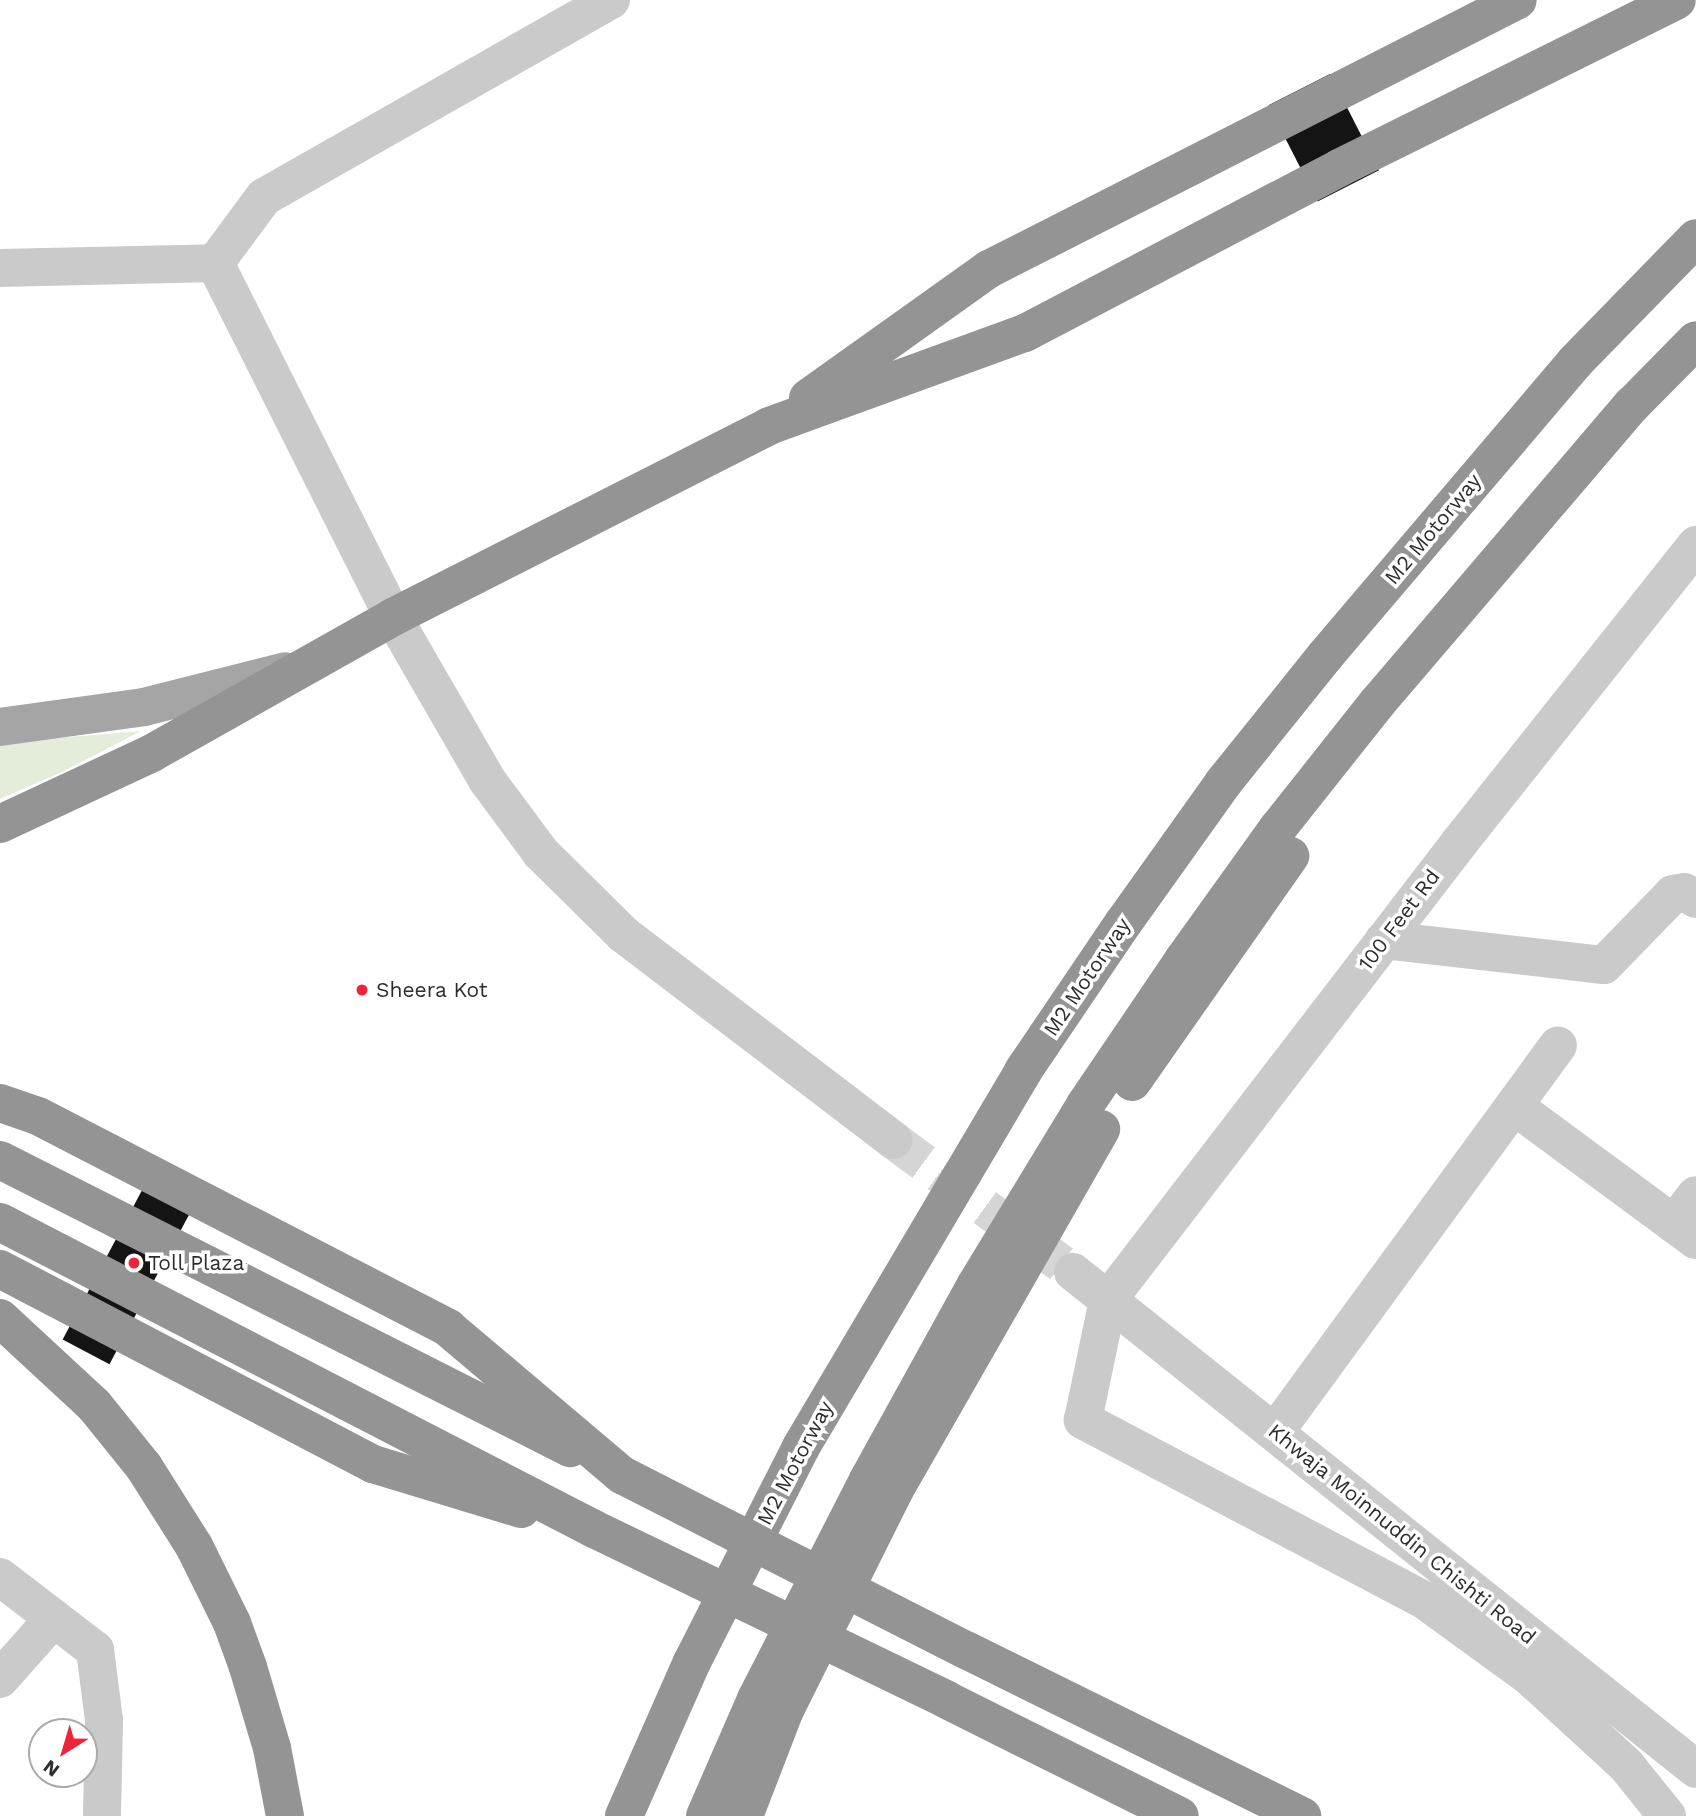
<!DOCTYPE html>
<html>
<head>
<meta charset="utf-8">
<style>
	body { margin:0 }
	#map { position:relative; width:1696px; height:1816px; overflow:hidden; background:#fff; font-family:"Work Sans",sans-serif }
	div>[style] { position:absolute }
	.green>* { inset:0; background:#e4ecda }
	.building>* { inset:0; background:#141414; transform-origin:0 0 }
	.minor-tunnel>* { height:38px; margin-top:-19px; transform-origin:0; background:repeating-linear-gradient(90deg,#d5d5d5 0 38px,transparent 0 57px) }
	.minor>* { height:38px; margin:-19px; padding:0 19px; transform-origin:19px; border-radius:19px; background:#cacaca }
	.major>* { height:38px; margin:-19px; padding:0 19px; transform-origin:19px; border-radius:19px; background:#a5a5a5 }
	.highway>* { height:38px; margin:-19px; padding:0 19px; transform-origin:19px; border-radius:19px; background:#949494 }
	.highway-bridge>* { height:38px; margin:-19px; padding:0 19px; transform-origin:19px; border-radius:19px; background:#949494 }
	.dots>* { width:19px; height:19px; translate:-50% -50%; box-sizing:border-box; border:4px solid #fff; border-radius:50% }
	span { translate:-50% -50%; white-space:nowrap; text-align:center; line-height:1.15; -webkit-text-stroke:7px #fff; paint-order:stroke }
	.street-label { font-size:21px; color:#2d2d2d }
	.poi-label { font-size:21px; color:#2d2d2d }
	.left { translate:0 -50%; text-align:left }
	.north { position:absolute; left:28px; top:1718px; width:70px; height:70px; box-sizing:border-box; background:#fff; border:2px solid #ababab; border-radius:50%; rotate:217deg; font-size:19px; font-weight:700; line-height:28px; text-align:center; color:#2d2d2d }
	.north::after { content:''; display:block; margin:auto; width:24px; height:32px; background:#f1233b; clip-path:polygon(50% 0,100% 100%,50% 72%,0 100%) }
</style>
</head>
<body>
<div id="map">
	<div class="green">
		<div style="clip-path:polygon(141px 731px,62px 772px,0 799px,0 743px)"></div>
	</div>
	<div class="building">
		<div style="left:1330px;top:74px;width:108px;height:69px;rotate:63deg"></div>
		<div style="left:157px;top:1162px;width:53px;height:201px;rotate:28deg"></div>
	</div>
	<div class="minor-tunnel">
		<div style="left:893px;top:1140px;width:223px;rotate:36.3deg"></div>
	</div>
	<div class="minor">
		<div style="left:215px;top:263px;width:396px;rotate:63.3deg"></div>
		<div style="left:393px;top:617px;width:188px;rotate:60deg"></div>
		<div style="left:487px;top:780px;width:91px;rotate:53.5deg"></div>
		<div style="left:541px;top:853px;width:115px;rotate:44.6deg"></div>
		<div style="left:623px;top:934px;width:340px;rotate:37.3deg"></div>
		<div style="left:215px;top:263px;width:82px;rotate:-53.4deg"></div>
		<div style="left:264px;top:197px;width:399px;rotate:-29.6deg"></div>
		<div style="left:0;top:268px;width:215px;rotate:-1.3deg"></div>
		<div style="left:1384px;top:940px;width:221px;rotate:6.5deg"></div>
		<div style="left:1604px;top:965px;width:99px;rotate:-45.8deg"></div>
		<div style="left:1673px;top:894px;width:11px;rotate:-10deg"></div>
		<div style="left:1684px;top:892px;width:14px;rotate:30deg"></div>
		<div style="left:1514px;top:1106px;width:226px;rotate:36.4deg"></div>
		<div style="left:1674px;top:1224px;width:36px;rotate:-53deg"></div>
		<div style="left:1073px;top:1272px;width:797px;rotate:38.58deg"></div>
		<div style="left:1275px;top:1432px;width:479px;rotate:-53.8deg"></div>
		<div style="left:0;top:1577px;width:120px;rotate:37.5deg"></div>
		<div style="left:95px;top:1650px;width:71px;rotate:82.7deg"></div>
		<div style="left:104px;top:1720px;width:96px;rotate:91.2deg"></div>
		<div style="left:0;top:1679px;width:81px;rotate:-48.5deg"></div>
		<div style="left:1667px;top:1816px;width:65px;rotate:-128.8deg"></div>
		<div style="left:1626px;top:1765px;width:130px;rotate:-137.5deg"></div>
		<div style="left:1530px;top:1677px;width:131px;rotate:-144deg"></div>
		<div style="left:1424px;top:1600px;width:386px;rotate:-152.2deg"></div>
		<div style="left:1083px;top:1420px;width:123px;rotate:-78.2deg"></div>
		<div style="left:1108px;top:1300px;width:576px;rotate:-52.47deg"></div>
		<div style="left:1459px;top:843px;width:381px;rotate:-51.5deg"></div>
	</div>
	<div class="major">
		<div style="left:0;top:727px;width:145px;rotate:-7.9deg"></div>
		<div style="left:144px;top:707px;width:146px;rotate:-14.2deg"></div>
	</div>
	<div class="highway">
		<div style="left:808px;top:398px;width:222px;rotate:-35.5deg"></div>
		<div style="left:989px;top:269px;width:593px;rotate:-26.95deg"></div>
		<div style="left:0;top:824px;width:168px;rotate:-25deg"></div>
		<div style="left:152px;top:753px;width:277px;rotate:-29.4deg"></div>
		<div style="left:393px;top:617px;width:422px;rotate:-26.9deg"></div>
		<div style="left:769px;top:426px;width:272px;rotate:-20deg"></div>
		<div style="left:1025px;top:333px;width:355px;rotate:-27.7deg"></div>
		<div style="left:1339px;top:168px;width:377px;rotate:-26.4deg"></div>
		<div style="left:1132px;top:1082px;width:276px;rotate:-55deg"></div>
		<div style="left:0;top:1103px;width:40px;rotate:18.9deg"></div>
		<div style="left:38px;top:1116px;width:462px;rotate:27.3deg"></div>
		<div style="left:448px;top:1328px;width:228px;rotate:40.2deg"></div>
		<div style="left:0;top:1160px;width:639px;rotate:26.81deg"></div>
		<div style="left:0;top:1222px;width:669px;rotate:27.33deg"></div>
		<div style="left:0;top:1269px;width:421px;rotate:27.6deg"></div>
		<div style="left:373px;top:1464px;width:155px;rotate:16.9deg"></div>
		<div style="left:0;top:1318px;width:128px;rotate:42.8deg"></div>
		<div style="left:94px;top:1405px;width:80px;rotate:51.1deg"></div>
		<div style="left:144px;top:1467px;width:93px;rotate:57.7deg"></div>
		<div style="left:194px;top:1546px;width:86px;rotate:63.7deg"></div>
		<div style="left:232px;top:1623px;width:47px;rotate:70deg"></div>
		<div style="left:248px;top:1667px;width:84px;rotate:73.5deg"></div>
		<div style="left:272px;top:1748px;width:69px;rotate:79.2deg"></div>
		<div style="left:968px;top:1651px;width:373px;rotate:26.3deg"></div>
		<div style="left:947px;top:1700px;width:260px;rotate:26.5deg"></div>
		<div style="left:624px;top:1816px;width:168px;rotate:-66.2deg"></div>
		<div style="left:692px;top:1662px;width:241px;rotate:-63.1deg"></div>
		<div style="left:801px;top:1447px;width:437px;rotate:-59.4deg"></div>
		<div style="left:1023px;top:1071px;width:180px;rotate:-55.9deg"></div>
		<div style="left:1124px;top:922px;width:171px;rotate:-54.5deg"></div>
		<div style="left:1223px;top:783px;width:163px;rotate:-51.2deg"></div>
		<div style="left:1325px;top:656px;width:386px;rotate:-49.6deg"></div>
		<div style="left:1575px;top:362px;width:173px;rotate:-45.7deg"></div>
		<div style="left:705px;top:1816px;width:128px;rotate:-66.4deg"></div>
		<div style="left:756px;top:1699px;width:246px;rotate:-62.9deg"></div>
		<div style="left:868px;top:1480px;width:222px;rotate:-61.1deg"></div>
		<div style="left:975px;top:1286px;width:212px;rotate:-58.7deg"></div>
		<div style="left:1085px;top:1105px;width:175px;rotate:-55.9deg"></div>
		<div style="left:1183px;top:960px;width:163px;rotate:-54.3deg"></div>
		<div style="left:1278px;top:828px;width:161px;rotate:-51.6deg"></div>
		<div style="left:1378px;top:702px;width:391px;rotate:-49.5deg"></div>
		<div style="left:1632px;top:405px;width:91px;rotate:-45.4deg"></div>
		<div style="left:744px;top:1816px;width:114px;rotate:-68.9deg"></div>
		<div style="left:785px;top:1710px;width:245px;rotate:-63.5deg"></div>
		<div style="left:894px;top:1491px;width:417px;rotate:-60.2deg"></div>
	</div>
	<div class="highway-bridge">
		<div style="left:622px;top:1475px;width:388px;rotate:27deg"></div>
		<div style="left:594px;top:1529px;width:392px;rotate:25.8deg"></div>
	</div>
	<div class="dots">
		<div style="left:362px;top:990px;background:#f1233b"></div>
		<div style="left:134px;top:1263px;background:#f1233b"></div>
	</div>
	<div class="street-label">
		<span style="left:1433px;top:529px;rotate:-50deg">M2 Motorway</span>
		<span style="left:1399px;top:920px;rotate:-53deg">100 Feet Rd</span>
		<span style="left:1087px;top:977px;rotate:-56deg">M2 Motorway</span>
		<span style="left:795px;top:1463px;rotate:-62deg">M2 Motorway</span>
		<span style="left:1402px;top:1534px;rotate:39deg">Khwaja Moinnuddin Chishti Road</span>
	</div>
	<div class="poi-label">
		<span class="left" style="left:376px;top:990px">Sheera Kot</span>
		<span class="left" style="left:148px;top:1263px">Toll Plaza</span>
	</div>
	<div class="north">N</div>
</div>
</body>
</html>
